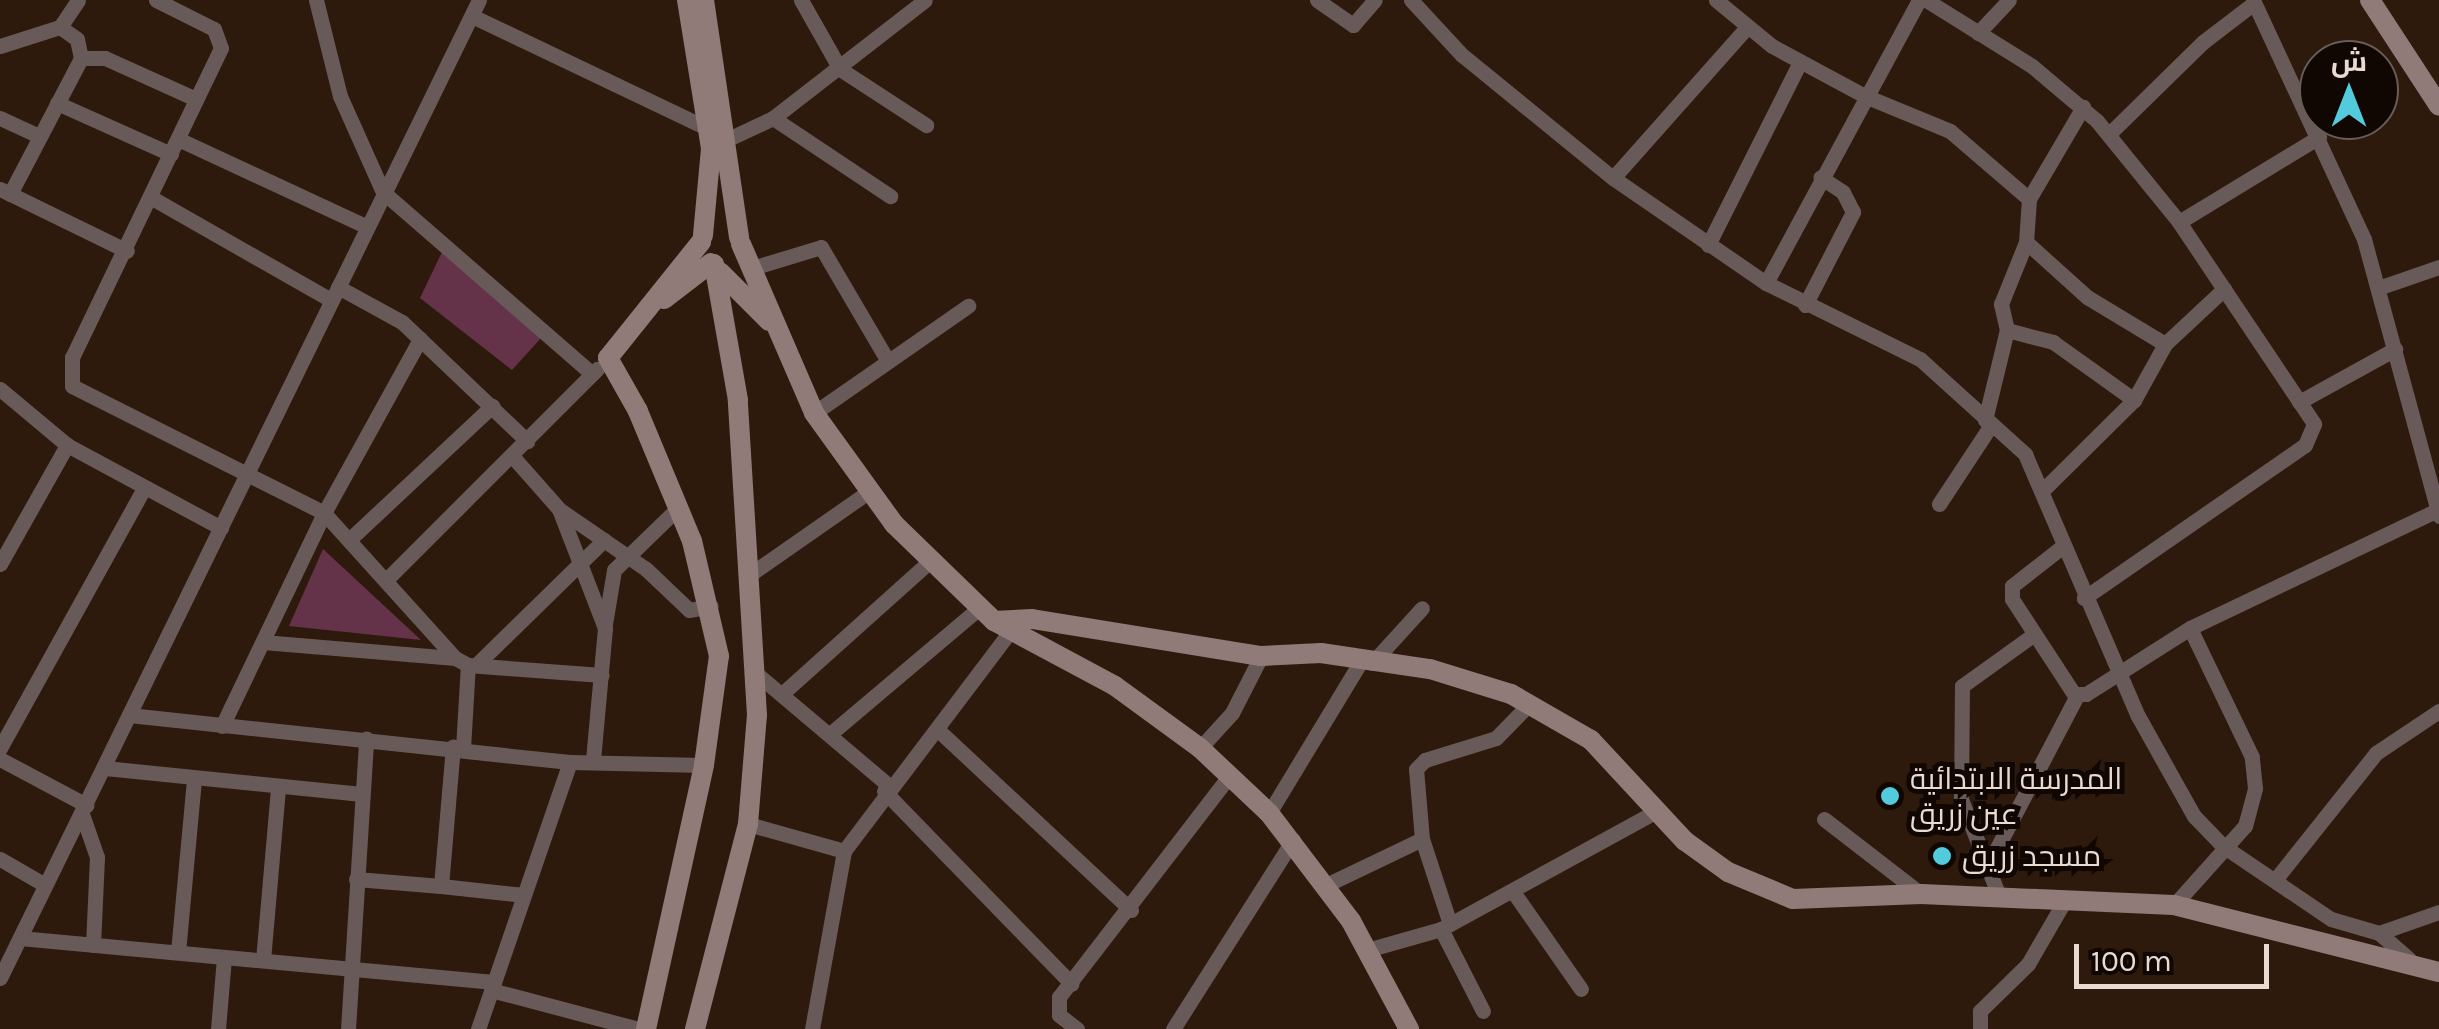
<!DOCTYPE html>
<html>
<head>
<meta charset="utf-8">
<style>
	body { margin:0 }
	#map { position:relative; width:2439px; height:1029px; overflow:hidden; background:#2e1a0d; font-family:Karla,Cairo,sans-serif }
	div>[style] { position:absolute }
	.green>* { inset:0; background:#653349 }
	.street>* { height:15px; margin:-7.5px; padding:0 7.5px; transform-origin:7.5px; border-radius:7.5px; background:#675a58 }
	.secondary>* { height:20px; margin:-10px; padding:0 10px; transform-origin:10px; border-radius:10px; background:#907b79 }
	.dots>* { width:28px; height:28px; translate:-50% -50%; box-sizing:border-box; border:5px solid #100703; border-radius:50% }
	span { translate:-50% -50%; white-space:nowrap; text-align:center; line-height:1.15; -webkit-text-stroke:10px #100703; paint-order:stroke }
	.poi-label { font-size:30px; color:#e9dbd2 }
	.left { translate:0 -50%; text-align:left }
	.north { position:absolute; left:2299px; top:40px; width:100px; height:100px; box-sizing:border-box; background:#100703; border:2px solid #675c56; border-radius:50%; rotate:0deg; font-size:28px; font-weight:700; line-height:40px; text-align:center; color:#e9dbd2 }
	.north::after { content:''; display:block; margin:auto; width:35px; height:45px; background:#54cadd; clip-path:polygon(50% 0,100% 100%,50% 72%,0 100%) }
	.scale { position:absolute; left:2074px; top:944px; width:195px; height:45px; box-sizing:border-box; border:5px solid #e9dbd2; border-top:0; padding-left:12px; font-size:30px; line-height:35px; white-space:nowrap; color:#e9dbd2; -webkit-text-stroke:8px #100703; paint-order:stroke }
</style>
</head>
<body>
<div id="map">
	<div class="green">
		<div style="clip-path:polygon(443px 250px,541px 338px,512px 370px,420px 298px)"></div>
		<div style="clip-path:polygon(323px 549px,421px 640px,289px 626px)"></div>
	</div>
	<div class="street">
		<div style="left:156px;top:0;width:65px;rotate:26.6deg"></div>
		<div style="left:214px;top:29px;width:20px;rotate:70deg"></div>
		<div style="left:221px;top:48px;width:343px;rotate:115.7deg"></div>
		<div style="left:72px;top:357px;width:29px;rotate:90deg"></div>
		<div style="left:72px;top:386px;width:282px;rotate:26.7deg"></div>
		<div style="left:324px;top:513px;width:195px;rotate:47.9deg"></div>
		<div style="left:455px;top:658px;width:15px;rotate:28deg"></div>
		<div style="left:468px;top:665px;width:134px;rotate:4.3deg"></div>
		<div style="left:316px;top:0;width:99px;rotate:76deg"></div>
		<div style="left:340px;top:96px;width:105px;rotate:65.9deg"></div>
		<div style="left:383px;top:192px;width:277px;rotate:41deg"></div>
		<div style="left:801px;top:0;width:79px;rotate:60.5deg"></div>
		<div style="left:840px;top:69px;width:103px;rotate:33.1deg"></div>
		<div style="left:1317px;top:0;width:44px;rotate:34.8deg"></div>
		<div style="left:1353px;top:25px;width:33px;rotate:-49deg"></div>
		<div style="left:1411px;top:0;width:75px;rotate:47.2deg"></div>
		<div style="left:1462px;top:55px;width:195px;rotate:39.2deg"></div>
		<div style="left:1613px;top:178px;width:186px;rotate:34.5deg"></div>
		<div style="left:1766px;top:283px;width:172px;rotate:26.3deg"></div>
		<div style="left:1920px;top:359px;width:142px;rotate:42.1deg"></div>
		<div style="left:2025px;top:454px;width:285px;rotate:66.7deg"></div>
		<div style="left:2138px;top:716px;width:115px;rotate:60.8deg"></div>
		<div style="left:2194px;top:816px;width:42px;rotate:46deg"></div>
		<div style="left:2223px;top:846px;width:130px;rotate:34.1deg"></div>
		<div style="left:2331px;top:919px;width:50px;rotate:16.3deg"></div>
		<div style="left:2379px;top:933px;width:40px;rotate:41deg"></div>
		<div style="left:1716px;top:0;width:72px;rotate:39.4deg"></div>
		<div style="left:1772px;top:46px;width:106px;rotate:28.3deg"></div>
		<div style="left:1865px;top:96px;width:92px;rotate:22.4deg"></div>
		<div style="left:1950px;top:131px;width:104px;rotate:40.7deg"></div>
		<div style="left:1926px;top:0;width:125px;rotate:31.9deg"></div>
		<div style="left:2032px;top:66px;width:85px;rotate:40.2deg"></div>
		<div style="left:2097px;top:121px;width:130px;rotate:50.9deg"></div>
		<div style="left:2179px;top:222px;width:243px;rotate:56.2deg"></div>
		<div style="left:2314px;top:424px;width:23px;rotate:113deg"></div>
		<div style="left:2305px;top:445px;width:269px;rotate:145.3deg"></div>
		<div style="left:2253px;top:0;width:264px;rotate:65.1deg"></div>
		<div style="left:2364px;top:239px;width:287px;rotate:74.8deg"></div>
		<div style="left:472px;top:16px;width:263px;rotate:25.5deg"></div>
		<div style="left:1978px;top:33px;width:45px;rotate:-46.8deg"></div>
		<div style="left:0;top:46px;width:63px;rotate:-17.6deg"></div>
		<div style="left:60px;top:27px;width:32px;rotate:-56deg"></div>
		<div style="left:81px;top:58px;width:24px"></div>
		<div style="left:105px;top:58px;width:100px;rotate:24.3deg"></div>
		<div style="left:57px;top:103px;width:125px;rotate:24.1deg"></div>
		<div style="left:0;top:118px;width:43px;rotate:24.8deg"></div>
		<div style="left:773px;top:118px;width:141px;rotate:33.7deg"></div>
		<div style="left:2109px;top:134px;width:132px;rotate:-44.4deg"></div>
		<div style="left:2203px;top:42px;width:64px;rotate:-37.4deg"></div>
		<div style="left:178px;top:139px;width:206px;rotate:24.9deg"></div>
		<div style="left:726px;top:140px;width:52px;rotate:-25.1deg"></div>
		<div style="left:773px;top:118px;width:192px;rotate:-37.8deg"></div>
		<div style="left:1613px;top:178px;width:200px;rotate:-48.4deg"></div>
		<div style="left:0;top:189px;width:141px;rotate:26deg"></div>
		<div style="left:10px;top:194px;width:153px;rotate:-62.4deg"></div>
		<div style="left:81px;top:58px;width:19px;rotate:-102deg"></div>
		<div style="left:77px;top:39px;width:21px;rotate:-145deg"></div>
		<div style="left:152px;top:198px;width:206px;rotate:29.7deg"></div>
		<div style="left:2179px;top:222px;width:164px;rotate:-31.3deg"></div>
		<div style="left:2026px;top:242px;width:82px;rotate:42deg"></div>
		<div style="left:2087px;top:297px;width:91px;rotate:31.1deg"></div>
		<div style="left:1708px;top:245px;width:205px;rotate:-63.3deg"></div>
		<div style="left:752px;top:268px;width:72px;rotate:-16.9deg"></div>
		<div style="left:821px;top:247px;width:132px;rotate:59.6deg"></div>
		<div style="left:1766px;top:283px;width:322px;rotate:-61.6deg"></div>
		<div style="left:338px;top:287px;width:73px;rotate:28.7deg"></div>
		<div style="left:402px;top:322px;width:173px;rotate:43.6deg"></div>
		<div style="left:2378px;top:288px;width:65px;rotate:-19deg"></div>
		<div style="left:1805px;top:305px;width:105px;rotate:-62.7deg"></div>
		<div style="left:1853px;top:212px;width:22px;rotate:-117deg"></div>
		<div style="left:1843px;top:192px;width:27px;rotate:-147deg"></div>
		<div style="left:2007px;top:330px;width:48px;rotate:14.6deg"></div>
		<div style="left:2053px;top:342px;width:100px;rotate:35.6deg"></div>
		<div style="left:0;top:389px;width:87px;rotate:39.9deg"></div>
		<div style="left:67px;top:445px;width:175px;rotate:28.3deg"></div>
		<div style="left:2299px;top:402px;width:110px;rotate:-28.9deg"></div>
		<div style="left:814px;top:413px;width:188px;rotate:-34.8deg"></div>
		<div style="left:1985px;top:420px;width:93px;rotate:-76.3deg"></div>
		<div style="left:2007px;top:330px;width:27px;rotate:-103deg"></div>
		<div style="left:2001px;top:304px;width:67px;rotate:-68deg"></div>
		<div style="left:2026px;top:242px;width:43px;rotate:-86deg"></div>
		<div style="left:2029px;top:199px;width:107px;rotate:-59.6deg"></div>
		<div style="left:513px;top:457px;width:69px;rotate:48.5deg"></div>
		<div style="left:559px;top:509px;width:128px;rotate:68.9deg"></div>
		<div style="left:605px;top:628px;width:133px;rotate:95.2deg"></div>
		<div style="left:2044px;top:489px;width:127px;rotate:-44.7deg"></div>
		<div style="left:2134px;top:400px;width:64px;rotate:-61deg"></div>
		<div style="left:2165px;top:344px;width:81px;rotate:-43deg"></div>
		<div style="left:1939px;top:504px;width:95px;rotate:-56.6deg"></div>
		<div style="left:560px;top:510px;width:104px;rotate:34.5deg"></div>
		<div style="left:646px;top:569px;width:59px;rotate:43.6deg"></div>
		<div style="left:689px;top:610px;width:22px;rotate:-10deg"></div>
		<div style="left:350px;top:539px;width:195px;rotate:-43.1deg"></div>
		<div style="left:2063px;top:546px;width:65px;rotate:141.9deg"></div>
		<div style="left:2012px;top:586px;width:13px;rotate:90deg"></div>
		<div style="left:2012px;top:599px;width:113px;rotate:56.9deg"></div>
		<div style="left:2074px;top:694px;width:12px"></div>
		<div style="left:2086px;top:694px;width:123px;rotate:-32.4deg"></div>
		<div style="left:2190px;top:628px;width:274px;rotate:-25.5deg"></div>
		<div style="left:0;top:564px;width:137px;rotate:-60.6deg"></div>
		<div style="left:752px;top:573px;width:141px;rotate:-34.9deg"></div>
		<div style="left:388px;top:578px;width:296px;rotate:-45deg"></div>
		<div style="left:605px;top:624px;width:55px;rotate:-80.5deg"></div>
		<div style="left:614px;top:570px;width:91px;rotate:-44.1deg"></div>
		<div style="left:263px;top:642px;width:193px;rotate:4.8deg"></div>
		<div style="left:1372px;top:663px;width:74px;rotate:-47.7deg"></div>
		<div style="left:476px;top:665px;width:179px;rotate:-44.3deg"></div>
		<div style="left:758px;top:675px;width:170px;rotate:40.2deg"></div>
		<div style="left:784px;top:692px;width:193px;rotate:-41.9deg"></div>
		<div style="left:129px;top:715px;width:443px;rotate:6.1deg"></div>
		<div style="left:570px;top:762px;width:134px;rotate:1.3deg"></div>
		<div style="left:222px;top:726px;width:236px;rotate:-64.4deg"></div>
		<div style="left:324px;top:513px;width:199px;rotate:-61.1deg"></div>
		<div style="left:938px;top:730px;width:264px;rotate:43deg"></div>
		<div style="left:830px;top:734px;width:194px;rotate:-40.2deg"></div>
		<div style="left:0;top:748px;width:297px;rotate:-61deg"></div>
		<div style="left:463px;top:748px;width:83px;rotate:-86.6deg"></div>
		<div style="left:1200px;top:748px;width:47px;rotate:-47.6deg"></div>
		<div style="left:1232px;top:713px;width:64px;rotate:-63deg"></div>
		<div style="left:0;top:759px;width:98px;rotate:28.1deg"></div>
		<div style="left:105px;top:768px;width:258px;rotate:5.8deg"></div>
		<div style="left:884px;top:791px;width:269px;rotate:45.8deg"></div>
		<div style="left:1269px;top:813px;width:178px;rotate:-58.8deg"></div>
		<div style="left:82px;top:814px;width:46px;rotate:70.8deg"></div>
		<div style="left:97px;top:857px;width:88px;rotate:92.6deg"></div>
		<div style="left:1824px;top:819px;width:123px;rotate:37.7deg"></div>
		<div style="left:748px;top:824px;width:100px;rotate:15.7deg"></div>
		<div style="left:0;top:859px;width:52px;rotate:30deg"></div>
		<div style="left:1987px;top:867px;width:195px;rotate:-62.3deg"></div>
		<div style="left:356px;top:879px;width:85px;rotate:4.7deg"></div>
		<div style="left:441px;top:886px;width:140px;rotate:-85.1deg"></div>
		<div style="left:2275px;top:880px;width:162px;rotate:-51.5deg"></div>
		<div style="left:2376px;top:753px;width:76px;rotate:-33.7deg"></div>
		<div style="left:1326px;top:885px;width:106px;rotate:-25.6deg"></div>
		<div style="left:441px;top:886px;width:83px;rotate:6.2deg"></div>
		<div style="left:1514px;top:893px;width:117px;rotate:55.1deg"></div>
		<div style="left:1999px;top:896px;width:104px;rotate:-111.4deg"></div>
		<div style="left:1961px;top:799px;width:113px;rotate:-89.5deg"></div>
		<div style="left:1962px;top:686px;width:87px;rotate:-35.7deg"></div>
		<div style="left:2174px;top:905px;width:106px;rotate:-48.1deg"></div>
		<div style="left:2245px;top:826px;width:39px;rotate:-75deg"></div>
		<div style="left:2255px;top:788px;width:31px;rotate:-96deg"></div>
		<div style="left:2252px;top:757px;width:143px;rotate:-115.7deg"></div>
		<div style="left:1450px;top:924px;width:89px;rotate:-108.2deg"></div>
		<div style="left:1422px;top:839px;width:70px;rotate:-94.9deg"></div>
		<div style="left:1416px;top:769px;width:13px;rotate:-45deg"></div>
		<div style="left:1425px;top:760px;width:74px;rotate:-17.2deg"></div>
		<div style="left:1496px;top:738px;width:49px;rotate:-45.8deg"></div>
		<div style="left:1441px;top:929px;width:92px;rotate:62.9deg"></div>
		<div style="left:2379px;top:933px;width:64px;rotate:-19.3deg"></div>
		<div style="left:20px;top:938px;width:476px;rotate:5.3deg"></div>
		<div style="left:1367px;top:950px;width:77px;rotate:-15.8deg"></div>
		<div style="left:1441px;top:929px;width:244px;rotate:-28.7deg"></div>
		<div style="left:178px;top:952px;width:174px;rotate:-84.7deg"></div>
		<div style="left:263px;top:960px;width:174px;rotate:-85deg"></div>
		<div style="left:0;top:978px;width:1089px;rotate:-63.91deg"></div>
		<div style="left:491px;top:990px;width:153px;rotate:14.8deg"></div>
		<div style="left:218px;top:1029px;width:72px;rotate:-85.2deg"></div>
		<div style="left:348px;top:1029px;width:291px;rotate:-86.4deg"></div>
		<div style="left:478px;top:1029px;width:282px;rotate:-71deg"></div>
		<div style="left:812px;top:1029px;width:181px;rotate:-79.8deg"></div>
		<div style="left:844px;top:851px;width:273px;rotate:-52.9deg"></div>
		<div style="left:1077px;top:1029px;width:23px;rotate:-142deg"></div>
		<div style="left:1059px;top:1015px;width:18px;rotate:-90deg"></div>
		<div style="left:1059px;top:997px;width:280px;rotate:-52.4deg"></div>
		<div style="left:1173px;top:1029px;width:224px;rotate:-57.6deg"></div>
		<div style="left:1980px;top:1029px;width:18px;rotate:-90deg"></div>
		<div style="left:1980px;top:1011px;width:67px;rotate:-44.4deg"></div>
		<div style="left:2028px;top:964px;width:74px;rotate:-60deg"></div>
	</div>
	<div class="secondary">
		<div style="left:687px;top:0;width:151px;rotate:80.8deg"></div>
		<div style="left:711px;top:149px;width:87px;rotate:95.3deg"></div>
		<div style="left:704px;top:0;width:240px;rotate:81.6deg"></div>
		<div style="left:2370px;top:0;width:126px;rotate:56.9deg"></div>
		<div style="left:741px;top:244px;width:184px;rotate:66.6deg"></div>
		<div style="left:814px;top:413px;width:137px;rotate:54.2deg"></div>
		<div style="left:894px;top:524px;width:139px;rotate:44.1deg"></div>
		<div style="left:994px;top:621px;width:137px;rotate:28.2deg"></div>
		<div style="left:1115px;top:686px;width:105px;rotate:36.1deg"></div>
		<div style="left:1200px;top:748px;width:95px;rotate:43.3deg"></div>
		<div style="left:1269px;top:813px;width:136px;rotate:52.8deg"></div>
		<div style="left:1351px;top:921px;width:123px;rotate:61.8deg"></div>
		<div style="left:720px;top:272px;width:69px;rotate:45deg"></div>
		<div style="left:664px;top:299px;width:59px;rotate:-37.5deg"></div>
		<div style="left:994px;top:621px;width:38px;rotate:-3deg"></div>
		<div style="left:1032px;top:619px;width:232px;rotate:9.2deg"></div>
		<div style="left:1261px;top:656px;width:60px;rotate:-2.9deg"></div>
		<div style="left:1321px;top:653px;width:110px;rotate:8.4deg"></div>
		<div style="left:1430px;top:669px;width:85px;rotate:17.2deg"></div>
		<div style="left:1511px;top:694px;width:92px;rotate:29.9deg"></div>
		<div style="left:1591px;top:740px;width:138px;rotate:47.1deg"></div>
		<div style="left:1685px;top:841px;width:53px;rotate:35.8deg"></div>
		<div style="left:1728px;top:872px;width:70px;rotate:22.6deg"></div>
		<div style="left:1793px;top:899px;width:128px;rotate:-2.2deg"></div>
		<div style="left:1921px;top:894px;width:253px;rotate:2.5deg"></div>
		<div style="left:2174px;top:905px;width:273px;rotate:14.2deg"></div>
		<div style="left:646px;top:1029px;width:270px;rotate:-77.6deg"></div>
		<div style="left:704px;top:765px;width:110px;rotate:-82.2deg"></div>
		<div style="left:719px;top:656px;width:118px;rotate:-103.2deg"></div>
		<div style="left:692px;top:541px;width:141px;rotate:-112.6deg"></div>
		<div style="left:638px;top:411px;width:61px;rotate:-119.5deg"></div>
		<div style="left:608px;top:358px;width:149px;rotate:-51.3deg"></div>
		<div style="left:695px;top:1029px;width:212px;rotate:-75.5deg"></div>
		<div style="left:748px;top:824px;width:109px;rotate:-85.3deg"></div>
		<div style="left:757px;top:715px;width:316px;rotate:-93.5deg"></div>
		<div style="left:738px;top:400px;width:138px;rotate:-100deg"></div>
	</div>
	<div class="dots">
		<div style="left:1890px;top:796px;background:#54cadd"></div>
		<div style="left:1942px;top:856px;background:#54cadd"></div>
	</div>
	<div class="poi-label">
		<span class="left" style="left:1910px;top:796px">المدرسة الابتدائية<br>عين زريق</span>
		<span class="left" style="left:1962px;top:856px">مسجد زريق</span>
	</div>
	<div class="north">ش</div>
	<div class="scale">100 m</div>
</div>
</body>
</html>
